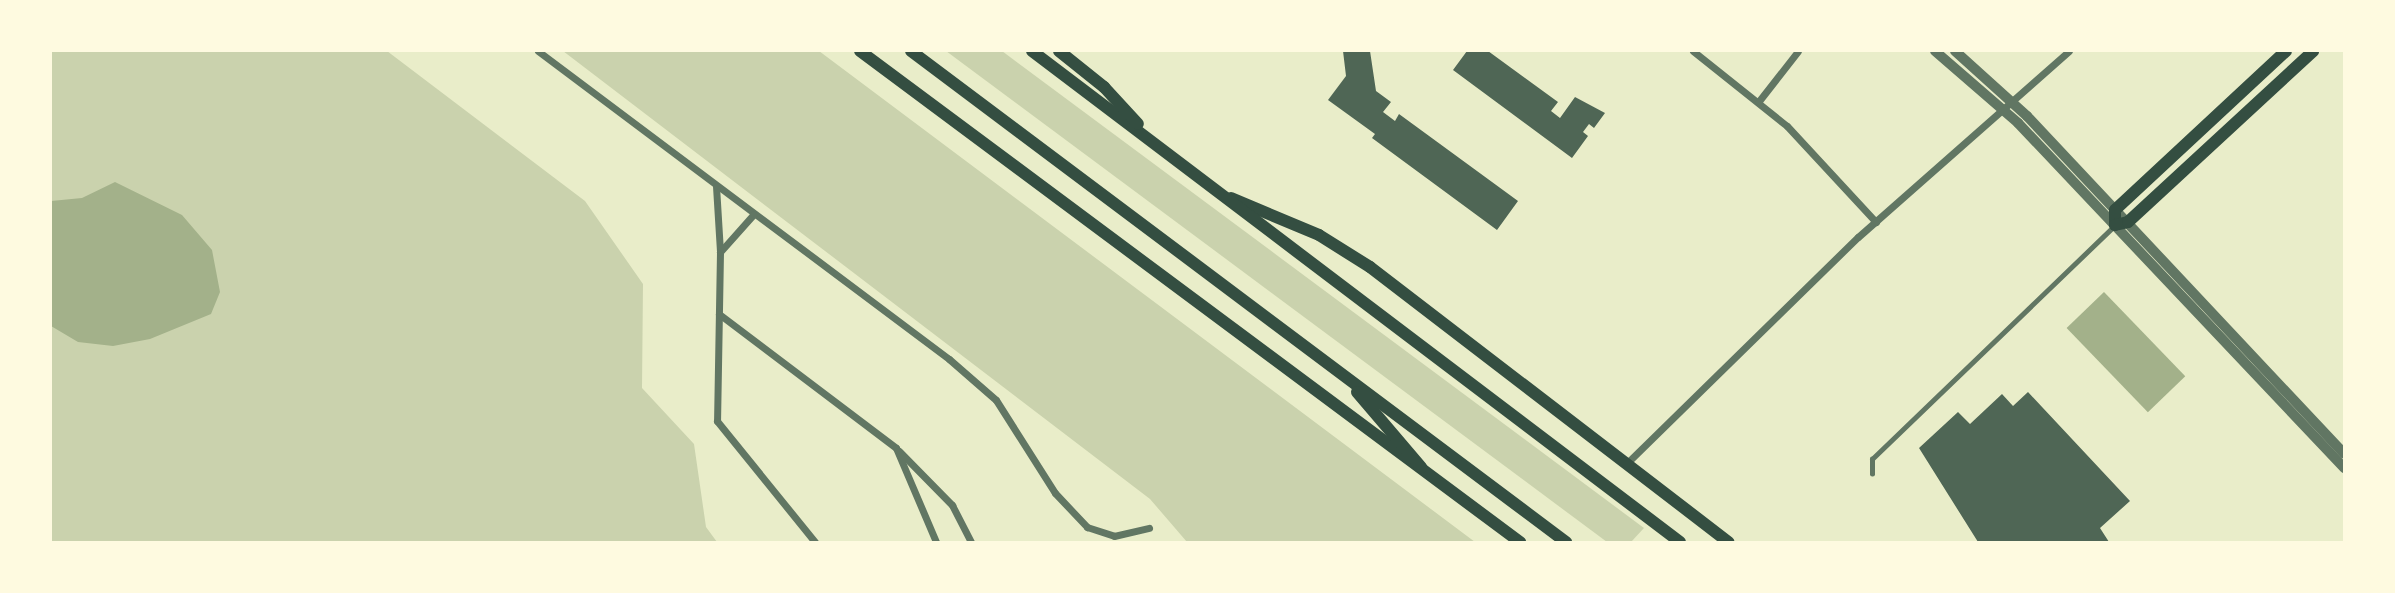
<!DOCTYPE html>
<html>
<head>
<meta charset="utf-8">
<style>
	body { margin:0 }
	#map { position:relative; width:2395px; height:593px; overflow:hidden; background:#e9edc9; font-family:"Source Sans 3",sans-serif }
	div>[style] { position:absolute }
	.green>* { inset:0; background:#cad2ad }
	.water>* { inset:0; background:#a3b18a; transform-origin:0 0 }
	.building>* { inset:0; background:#4f6655 }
	.service>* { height:4.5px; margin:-2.25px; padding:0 2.25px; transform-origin:2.25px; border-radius:2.25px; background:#617663 }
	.minor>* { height:7px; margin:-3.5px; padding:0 3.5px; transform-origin:3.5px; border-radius:3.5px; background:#617663 }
	.tertiary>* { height:10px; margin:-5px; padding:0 5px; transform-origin:5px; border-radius:5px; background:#617663 }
	.secondary>* { height:12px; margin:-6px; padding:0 6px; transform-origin:6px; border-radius:6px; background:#344e41 }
	.primary>* { height:12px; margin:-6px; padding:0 6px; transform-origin:6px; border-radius:6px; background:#344e41 }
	span { translate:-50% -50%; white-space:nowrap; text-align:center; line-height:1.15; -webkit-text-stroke:5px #fefae0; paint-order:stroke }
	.frame { position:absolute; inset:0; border:52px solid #fefae0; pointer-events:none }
</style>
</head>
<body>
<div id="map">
	<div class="green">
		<div style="clip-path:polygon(51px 51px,387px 51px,585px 201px,643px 284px,642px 388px,694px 444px,706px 527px,717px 542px,51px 542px)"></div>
		<div style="clip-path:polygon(563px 51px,819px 51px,1475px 542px,1187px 542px,1150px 499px)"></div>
		<div style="clip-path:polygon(946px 51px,1002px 51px,1644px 528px,1631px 542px,1607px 542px)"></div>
	</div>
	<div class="water">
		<div style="clip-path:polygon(115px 182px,182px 215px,212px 250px,220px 292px,211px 314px,150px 339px,113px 346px,78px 342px,51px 326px,51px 201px,82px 198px)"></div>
		<div style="left:2104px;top:292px;width:117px;height:52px;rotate:46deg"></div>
	</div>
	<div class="building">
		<div style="clip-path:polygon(1343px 51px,1370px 51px,1376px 91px,1391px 102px,1383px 112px,1395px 121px,1399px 114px,1518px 201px,1497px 230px,1372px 138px,1375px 134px,1328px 100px,1346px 76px)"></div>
		<div style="clip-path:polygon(1467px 51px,1488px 51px,1558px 102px,1551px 111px,1560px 118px,1575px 97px,1605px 113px,1594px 128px,1589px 124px,1583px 132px,1588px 136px,1572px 158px,1453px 70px)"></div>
		<div style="clip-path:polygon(2028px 392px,2130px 501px,2100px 528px,2109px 542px,1978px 542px,1919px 448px,1958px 412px,1970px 424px,2002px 394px,2013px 406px)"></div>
	</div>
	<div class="service">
		<div style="left:1872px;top:474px;width:15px;rotate:-90deg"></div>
		<div style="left:1872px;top:459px;width:337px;rotate:-43.9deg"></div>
	</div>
	<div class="minor">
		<div style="left:538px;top:51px;width:514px;rotate:36.85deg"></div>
		<div style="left:949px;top:359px;width:62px;rotate:41.1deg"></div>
		<div style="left:996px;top:400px;width:110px;rotate:57.6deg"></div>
		<div style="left:1055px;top:493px;width:47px;rotate:46.7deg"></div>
		<div style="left:1087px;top:527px;width:28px;rotate:18deg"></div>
		<div style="left:1114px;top:536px;width:36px;rotate:-13deg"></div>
		<div style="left:1693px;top:51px;width:120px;rotate:38.6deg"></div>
		<div style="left:1787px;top:126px;width:131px;rotate:47.2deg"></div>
		<div style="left:1759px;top:101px;width:63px;rotate:-52deg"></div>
		<div style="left:716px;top:186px;width:66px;rotate:86.5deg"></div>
		<div style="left:720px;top:252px;width:169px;rotate:91deg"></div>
		<div style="left:717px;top:421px;width:156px;rotate:51deg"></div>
		<div style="left:720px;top:252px;width:50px;rotate:-48.3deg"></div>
		<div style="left:719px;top:314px;width:222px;rotate:37.1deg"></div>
		<div style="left:896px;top:448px;width:102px;rotate:66.9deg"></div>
		<div style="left:899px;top:451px;width:76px;rotate:45.5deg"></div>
		<div style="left:952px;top:505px;width:42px;rotate:62.8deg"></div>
		<div style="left:1627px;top:463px;width:323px;rotate:-44.4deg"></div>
		<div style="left:1858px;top:237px;width:281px;rotate:-41.4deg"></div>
	</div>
	<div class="tertiary">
		<div style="left:1935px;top:51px;width:110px;rotate:40.9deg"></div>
		<div style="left:2018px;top:123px;width:475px;rotate:46.6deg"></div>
		<div style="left:1955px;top:51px;width:97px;rotate:42.1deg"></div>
		<div style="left:2027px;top:116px;width:463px;rotate:46.8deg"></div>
	</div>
	<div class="secondary">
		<div style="left:860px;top:51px;width:823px;rotate:36.65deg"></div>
		<div style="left:2286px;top:51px;width:233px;rotate:137.1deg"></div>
		<div style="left:2115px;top:210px;width:15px;rotate:90deg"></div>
		<div style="left:2115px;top:225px;width:13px;rotate:-13deg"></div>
		<div style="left:2128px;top:222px;width:252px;rotate:-42.7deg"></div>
		<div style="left:1231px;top:198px;width:95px;rotate:22.8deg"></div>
		<div style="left:1319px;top:235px;width:60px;rotate:32.1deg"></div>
		<div style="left:1370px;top:267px;width:452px;rotate:37.5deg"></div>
	</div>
	<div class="primary">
		<div style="left:911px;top:51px;width:819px;rotate:36.86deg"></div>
		<div style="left:1032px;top:51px;width:813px;rotate:37.15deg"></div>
		<div style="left:1059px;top:51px;width:58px;rotate:38.7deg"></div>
		<div style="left:1104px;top:87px;width:50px;rotate:47.4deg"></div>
		<div style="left:1357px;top:392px;width:99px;rotate:49.5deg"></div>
	</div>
	<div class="frame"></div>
</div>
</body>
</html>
